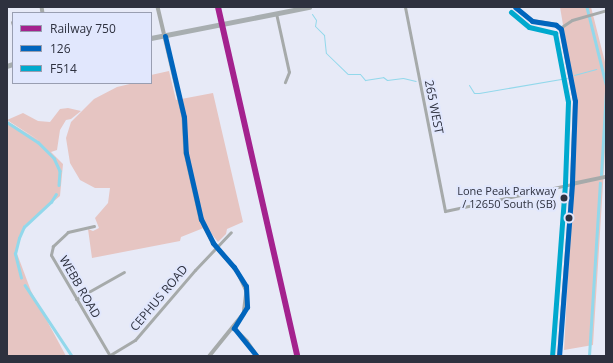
<!DOCTYPE html>
<html>
<head>
<meta charset="utf-8">
<style>
	body { margin:0 }
	#map { position:relative; width:613px; height:363px; overflow:hidden; background:#e7eaf7; font-family:"Open Sans",sans-serif }
	div>[style] { position:absolute }
	.green>* { inset:0; background:#e6c5c2 }
	.stream>* { height:1px; margin:-0.5px; padding:0 0.5px; transform-origin:0.5px; border-radius:0.5px; background:#92d8eb }
	.canal>* { height:2.5px; margin:-1.25px; padding:0 1.25px; transform-origin:1.25px; border-radius:1.25px; background:#92d8eb }
	.minor>* { height:3px; margin:-1.5px; padding:0 1.5px; transform-origin:1.5px; border-radius:1.5px; background:#a6aaaa }
	.tertiary>* { height:3.5px; margin:-1.75px; padding:0 1.75px; transform-origin:1.75px; border-radius:1.75px; background:#a6aaaa }
	.secondary>* { height:4px; margin:-2px; padding:0 2px; transform-origin:2px; border-radius:2px; background:#a6a9aa }
	.primary>* { height:4.5px; margin:-2.25px; padding:0 2.25px; transform-origin:2.25px; border-radius:2.25px; background:#a8aeb0 }
	.bus-1>* { height:5px; margin:-2.5px; padding:0 2.5px; transform-origin:2.5px; border-radius:2.5px; background:#0065bd }
	.bus-2>* { height:5px; margin:-2.5px; padding:0 2.5px; transform-origin:2.5px; border-radius:2.5px; background:#00a9ce }
	.rail-1>* { height:6px; margin:-3px; padding:0 3px; transform-origin:3px; border-radius:3px; background:#a4228e }
	.dots>* { width:11px; height:11px; translate:-50% -50%; box-sizing:border-box; border:2px solid #e1e7fd; border-radius:50% }
	span { translate:-50% -50%; white-space:nowrap; text-align:center; line-height:1.15; -webkit-text-stroke:4px #e1e7fd; paint-order:stroke }
	.bus-label { font-size:11px; color:#2e313f }
	.right { translate:-100% -50%; text-align:right }
	.street-label { font-size:12px; color:#2e313f }
	.frame { position:absolute; inset:0; border:8px solid #2e313f; pointer-events:none }
	.legend { position:absolute; left:12px; top:12px; width:140px; height:72px; box-sizing:border-box; background:#e1e7fd; border:1px solid #999eb1; margin:0; padding:5px 7px; list-style:none; font-size:12px; color:#2e313f }
	.legend li { display:flex; align-items:center; gap:8px; height:20px }
	.legend b { width:20px; border:1px solid #999eb1 }
</style>
</head>
<body>
<div id="map">
	<div class="green">
		<div style="clip-path:polygon(560px 7px,591px 7px,606px 66px,606px 136px,593px 345px,564px 350px,577px 108px)"></div>
		<div style="clip-path:polygon(169px 71px,176px 100px,213px 93px,243px 222px,227px 229px,226px 234px,218px 242px,206px 227px,181px 237px,180px 241px,92px 258px,88px 229px,93px 231px,99px 228px,95px 218px,108px 203px,110px 188px,95px 188px,80px 180px,70px 163px,66px 138px,71px 122px,94px 99px,117px 87px,134px 83px,151px 83px,151px 75px)"></div>
		<div style="clip-path:polygon(68px 108px,81px 111px,71px 119px,66px 120px,60px 130px,57px 150px,51px 152px,63px 164px,60px 196px,24px 226px,16px 251px,31px 291px,66px 356px,7px 356px,7px 121px,40px 141px,7px 120px,23px 113px,38px 121px,50px 122px,60px 109px)"></div>
	</div>
	<div class="stream">
		<div style="left:312px;top:14px;width:7px;rotate:56deg"></div>
		<div style="left:316px;top:20px;width:6px;rotate:99deg"></div>
		<div style="left:315px;top:26px;width:13px;rotate:45deg"></div>
		<div style="left:324px;top:35px;width:18px;rotate:84deg"></div>
		<div style="left:326px;top:53px;width:30px;rotate:44deg"></div>
		<div style="left:348px;top:74px;width:12px"></div>
		<div style="left:360px;top:74px;width:8px;rotate:50deg"></div>
		<div style="left:365px;top:80px;width:18px;rotate:-9deg"></div>
		<div style="left:383px;top:77px;width:5px;rotate:37deg"></div>
		<div style="left:387px;top:80px;width:16px;rotate:-7deg"></div>
		<div style="left:403px;top:78px;width:13px;rotate:13deg"></div>
		<div style="left:574px;top:75px;width:23px;rotate:-15deg"></div>
		<div style="left:469px;top:85px;width:9px;rotate:58deg"></div>
		<div style="left:474px;top:93px;width:5px"></div>
		<div style="left:479px;top:93px;width:89px;rotate:-9.7deg"></div>
	</div>
	<div class="canal">
		<div style="left:587px;top:7px;width:79px;rotate:76.1deg"></div>
		<div style="left:7px;top:122px;width:37px;rotate:33deg"></div>
		<div style="left:38px;top:142px;width:23px;rotate:45deg"></div>
		<div style="left:54px;top:158px;width:14px;rotate:65deg"></div>
		<div style="left:60px;top:171px;width:14px;rotate:94deg"></div>
		<div style="left:601px;top:175px;width:85px;rotate:-86.6deg"></div>
		<div style="left:21px;top:278px;width:25px;rotate:-104deg"></div>
		<div style="left:15px;top:254px;width:16px;rotate:-76deg"></div>
		<div style="left:19px;top:238px;width:12px;rotate:-66deg"></div>
		<div style="left:24px;top:227px;width:37px;rotate:-43deg"></div>
		<div style="left:51px;top:202px;width:9px;rotate:-58deg"></div>
		<div style="left:25px;top:285px;width:85px;rotate:56.5deg"></div>
		<div style="left:589px;top:356px;width:173px;rotate:-86.4deg"></div>
	</div>
	<div class="minor">
		<div style="left:405px;top:7px;width:208px;rotate:78.9deg"></div>
		<div style="left:445px;top:211px;width:130px;rotate:-12deg"></div>
		<div style="left:276px;top:13px;width:60px;rotate:77.6deg"></div>
		<div style="left:289px;top:72px;width:11px;rotate:112deg"></div>
		<div style="left:12px;top:22px;width:3px;rotate:72deg"></div>
		<div style="left:560px;top:28px;width:14px;rotate:-34deg"></div>
		<div style="left:572px;top:20px;width:35px;rotate:-16deg"></div>
		<div style="left:94px;top:226px;width:27px;rotate:167deg"></div>
		<div style="left:68px;top:232px;width:21px;rotate:137deg"></div>
		<div style="left:53px;top:246px;width:9px;rotate:103deg"></div>
		<div style="left:51px;top:255px;width:117px;rotate:59.7deg"></div>
		<div style="left:76px;top:299px;width:55px;rotate:-29.4deg"></div>
		<div style="left:110px;top:355px;width:29px;rotate:-31deg"></div>
		<div style="left:135px;top:340px;width:92px;rotate:-49.4deg"></div>
		<div style="left:195px;top:270px;width:52px;rotate:-46.5deg"></div>
	</div>
	<div class="tertiary">
		<div style="left:42px;top:7px;width:6px;rotate:81deg"></div>
		<div style="left:158px;top:7px;width:113px;rotate:76.7deg"></div>
		<div style="left:184px;top:117px;width:36px;rotate:87deg"></div>
		<div style="left:186px;top:153px;width:68px;rotate:77.2deg"></div>
		<div style="left:201px;top:219px;width:27px;rotate:63deg"></div>
		<div style="left:213px;top:243px;width:38px;rotate:49deg"></div>
		<div style="left:238px;top:272px;width:21px;rotate:65deg"></div>
		<div style="left:247px;top:291px;width:23px;rotate:97deg"></div>
		<div style="left:244px;top:314px;width:54px;rotate:129deg"></div>
		<div style="left:572px;top:184px;width:35px;rotate:-12deg"></div>
		<div style="left:234px;top:328px;width:18px;rotate:45deg"></div>
		<div style="left:247px;top:341px;width:18px;rotate:56deg"></div>
	</div>
	<div class="secondary">
		<div style="left:515px;top:7px;width:22px;rotate:39deg"></div>
		<div style="left:532px;top:21px;width:24px;rotate:9deg"></div>
		<div style="left:556px;top:25px;width:6px;rotate:39deg"></div>
		<div style="left:561px;top:29px;width:73px;rotate:79deg"></div>
		<div style="left:575px;top:101px;width:83px;rotate:92.1deg"></div>
		<div style="left:572px;top:184px;width:172px;rotate:94.3deg"></div>
	</div>
	<div class="primary">
		<div style="left:151px;top:38px;width:161px;rotate:-11.1deg"></div>
		<div style="left:7px;top:66px;width:6px;rotate:-18deg"></div>
	</div>
	<div class="bus-1">
		<div style="left:515px;top:7px;width:22px;rotate:39deg"></div>
		<div style="left:532px;top:21px;width:24px;rotate:9deg"></div>
		<div style="left:556px;top:25px;width:6px;rotate:39deg"></div>
		<div style="left:561px;top:29px;width:73px;rotate:79deg"></div>
		<div style="left:575px;top:101px;width:83px;rotate:92.1deg"></div>
		<div style="left:572px;top:184px;width:172px;rotate:94.3deg"></div>
		<div style="left:165px;top:36px;width:83px;rotate:76.8deg"></div>
		<div style="left:184px;top:117px;width:36px;rotate:87deg"></div>
		<div style="left:186px;top:153px;width:68px;rotate:77.2deg"></div>
		<div style="left:201px;top:219px;width:27px;rotate:63deg"></div>
		<div style="left:213px;top:243px;width:32px;rotate:49deg"></div>
		<div style="left:234px;top:267px;width:22px;rotate:58deg"></div>
		<div style="left:246px;top:286px;width:21px;rotate:87deg"></div>
		<div style="left:247px;top:307px;width:25px;rotate:122deg"></div>
		<div style="left:234px;top:328px;width:36px;rotate:51deg"></div>
	</div>
	<div class="bus-2">
		<div style="left:511px;top:12px;width:23px;rotate:40deg"></div>
		<div style="left:529px;top:27px;width:27px;rotate:13deg"></div>
		<div style="left:555px;top:33px;width:70px;rotate:79.3deg"></div>
		<div style="left:568px;top:102px;width:82px;rotate:92.1deg"></div>
		<div style="left:565px;top:184px;width:171px;rotate:94.3deg"></div>
	</div>
	<div class="rail-1">
		<div style="left:218px;top:7px;width:358px;rotate:77.2deg"></div>
	</div>
	<div class="dots">
		<div style="left:564px;top:198px;background:#2e313f"></div>
		<div style="left:569px;top:218px;background:#2e313f"></div>
	</div>
	<div class="bus-label">
		<span class="right" style="left:556px;top:198px">Lone Peak Parkway<br>/ 12650 South (SB)</span>
	</div>
	<div class="street-label">
		<span style="left:434px;top:107px;rotate:79deg">265 WEST</span>
		<span style="left:80px;top:287px;rotate:60deg">WEBB ROAD</span>
		<span style="left:159px;top:298px;rotate:-50deg">CEPHUS ROAD</span>
	</div>
	<div class="frame"></div>
	<ul class="legend">
	<li><b style="height:5px;background:#a4228e"></b>Railway 750</li>
	<li><b style="height:5px;background:#0065bd"></b>126</li>
	<li><b style="height:5px;background:#00a9ce"></b>F514</li>
	</ul>
</div>
</body>
</html>
